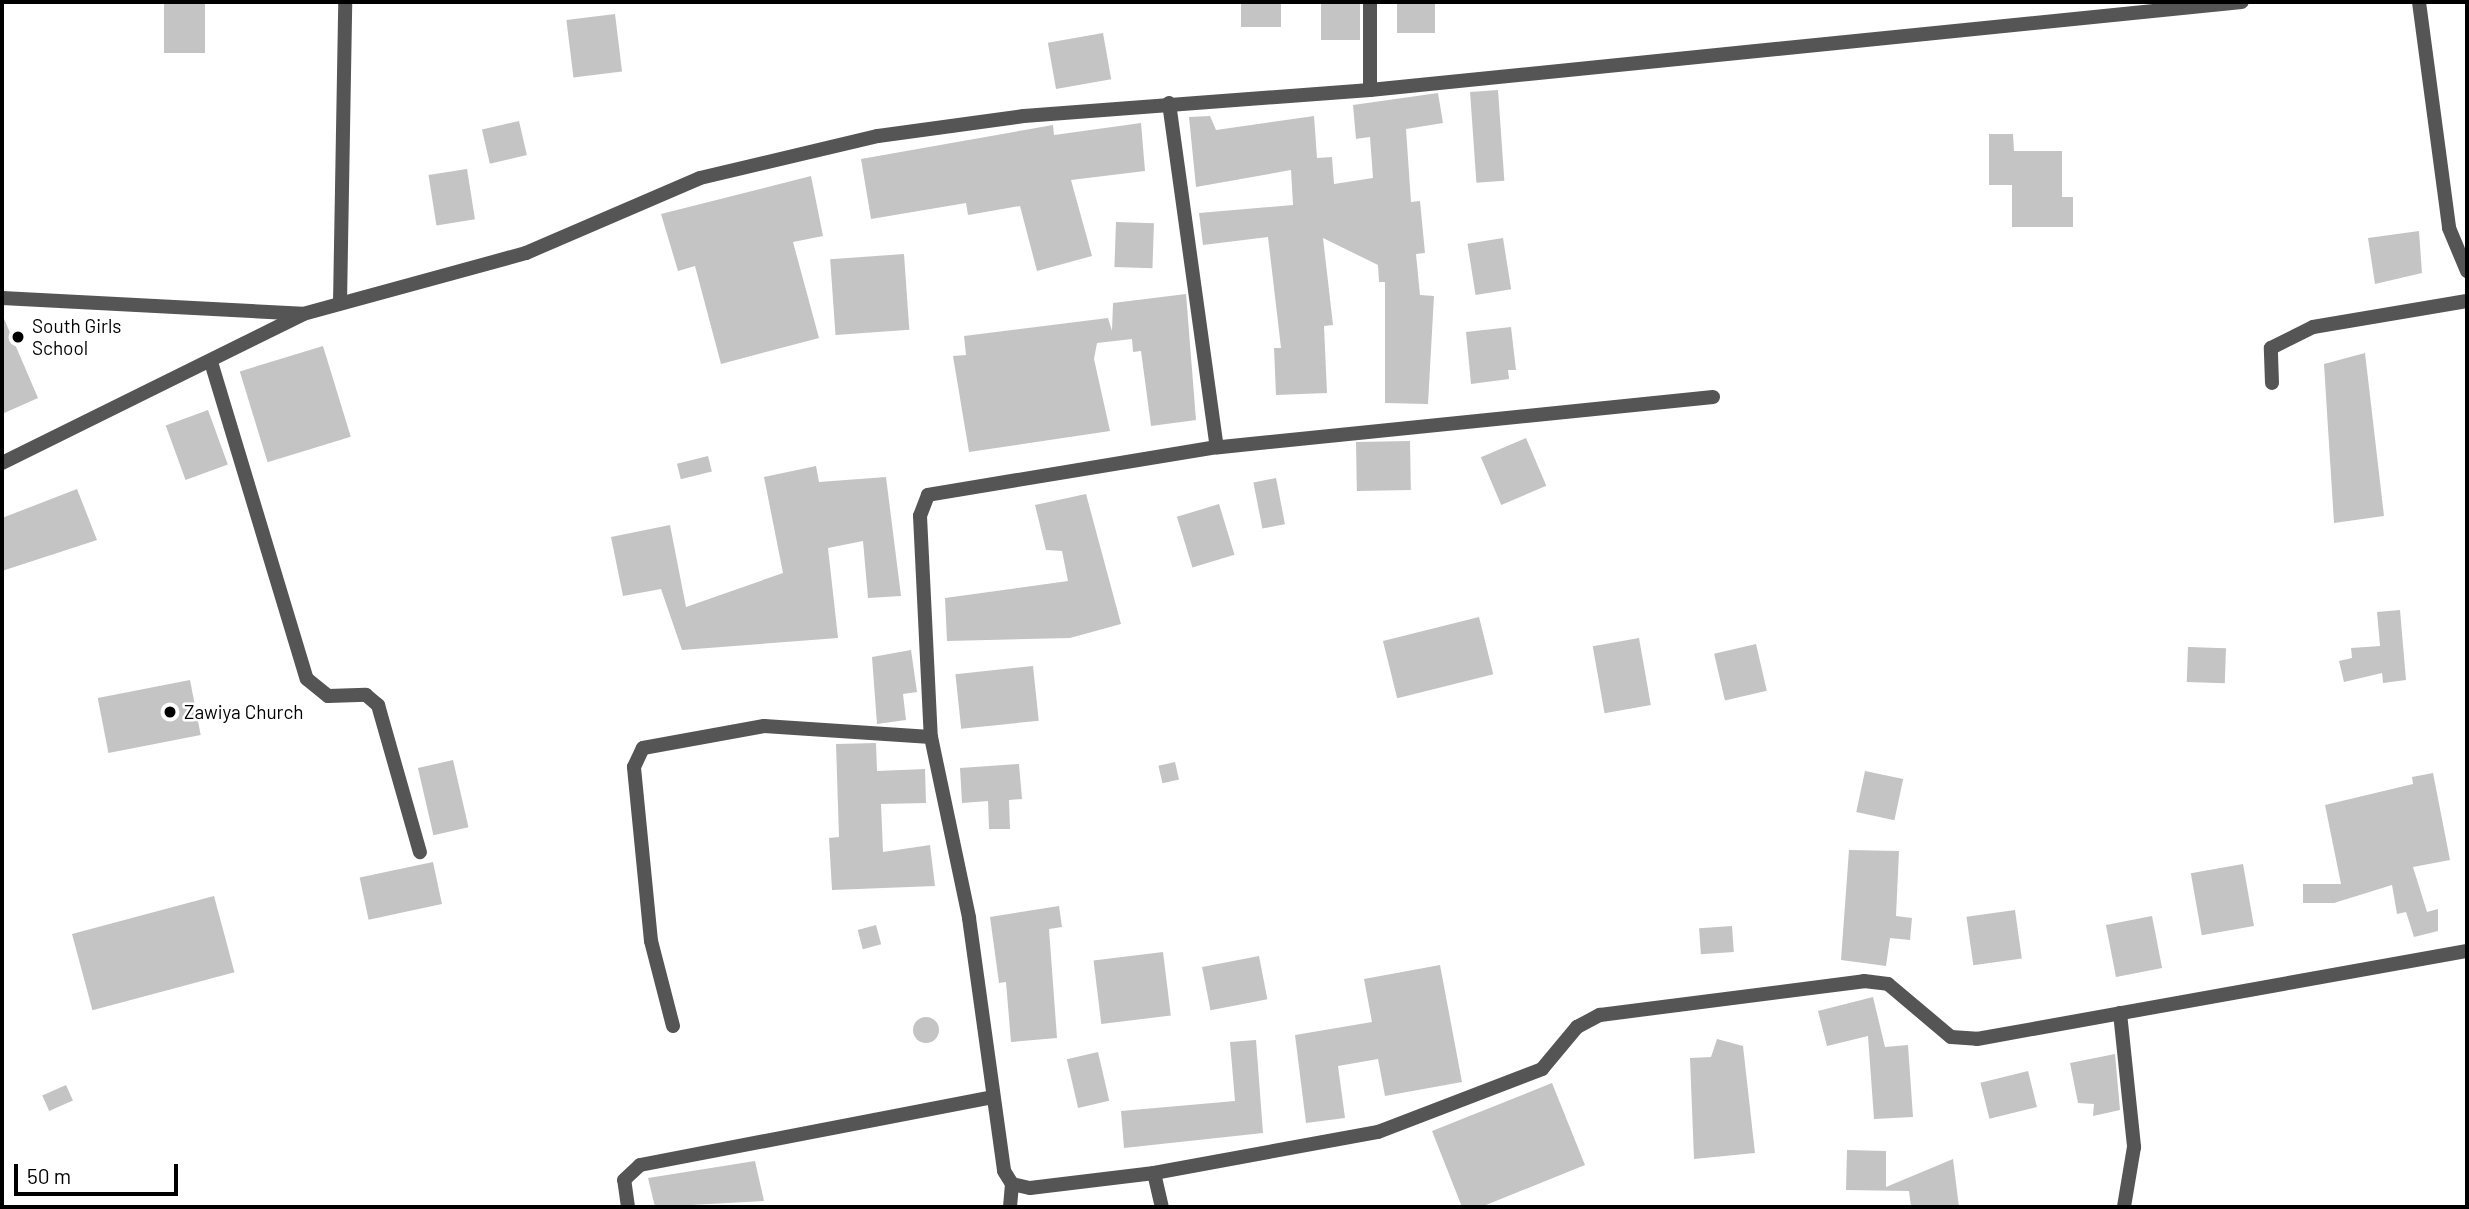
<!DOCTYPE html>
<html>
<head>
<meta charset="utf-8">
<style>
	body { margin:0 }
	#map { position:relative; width:2469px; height:1209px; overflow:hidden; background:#fff; font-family:Barlow,sans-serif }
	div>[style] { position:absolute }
	.building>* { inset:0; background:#c4c4c4; transform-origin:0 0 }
	.round { border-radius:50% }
	.minor>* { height:14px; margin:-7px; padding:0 7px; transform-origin:7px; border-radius:7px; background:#555 }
	.tertiary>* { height:14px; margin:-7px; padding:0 7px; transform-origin:7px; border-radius:7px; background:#555 }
	.dots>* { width:19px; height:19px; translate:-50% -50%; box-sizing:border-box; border:4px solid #fff; border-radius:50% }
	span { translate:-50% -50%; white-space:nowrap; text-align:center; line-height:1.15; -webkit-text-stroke:5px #fff; paint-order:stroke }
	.poi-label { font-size:19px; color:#000 }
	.left { translate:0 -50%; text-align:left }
	.frame { position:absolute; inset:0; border:4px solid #000; pointer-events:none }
	.scale { position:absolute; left:14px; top:1164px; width:164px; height:32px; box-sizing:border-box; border:4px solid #000; border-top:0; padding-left:9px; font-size:21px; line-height:24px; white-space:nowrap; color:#000; -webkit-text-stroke:5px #fff; paint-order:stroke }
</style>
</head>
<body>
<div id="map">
	<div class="building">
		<div style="left:164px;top:2px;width:41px;height:51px"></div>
		<div style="left:1241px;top:2px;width:40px;height:25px"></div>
		<div style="left:1321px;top:2px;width:39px;height:38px"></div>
		<div style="left:1397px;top:2px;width:38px;height:31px"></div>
		<div style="left:615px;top:14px;width:58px;height:49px;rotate:83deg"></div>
		<div style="left:1103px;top:33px;width:47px;height:56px;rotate:80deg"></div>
		<div style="left:1498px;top:90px;width:91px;height:28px;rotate:86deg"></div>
		<div style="clip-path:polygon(1438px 93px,1443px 123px,1406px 129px,1411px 202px,1420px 201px,1425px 253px,1416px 254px,1420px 295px,1434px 296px,1428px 404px,1385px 403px,1385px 282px,1379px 282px,1378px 265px,1323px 238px,1333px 325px,1324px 326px,1327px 393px,1276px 395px,1274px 348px,1281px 348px,1268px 237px,1203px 245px,1199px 213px,1293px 205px,1291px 170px,1196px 187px,1189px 117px,1210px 116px,1216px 130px,1314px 116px,1317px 158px,1332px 157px,1334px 184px,1373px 178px,1370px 137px,1356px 139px,1353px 105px)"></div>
		<div style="left:519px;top:121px;width:35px;height:38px;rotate:77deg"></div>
		<div style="clip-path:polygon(1141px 123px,1145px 171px,1071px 180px,1092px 256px,1037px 271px,1020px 206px,968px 215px,966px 203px,871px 219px,861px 159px,1053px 125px,1054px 135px)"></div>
		<div style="clip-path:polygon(1989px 134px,2013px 134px,2014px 151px,2062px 151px,2062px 197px,2073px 197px,2073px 227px,2012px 227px,2012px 185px,1989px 185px)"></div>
		<div style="left:467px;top:169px;width:51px;height:39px;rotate:81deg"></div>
		<div style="clip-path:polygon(811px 176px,823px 236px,793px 242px,819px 338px,721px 364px,695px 266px,678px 271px,661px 214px)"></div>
		<div style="left:1116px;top:222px;width:38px;height:45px;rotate:2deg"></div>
		<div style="clip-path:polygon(2419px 231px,2422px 273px,2375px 284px,2368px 238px)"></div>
		<div style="left:1503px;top:238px;width:52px;height:36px;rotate:81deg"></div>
		<div style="left:904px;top:254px;width:76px;height:74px;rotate:86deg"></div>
		<div style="clip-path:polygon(1186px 294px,1196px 420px,1151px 426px,1141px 351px,1133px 352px,1132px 339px,1097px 343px,1094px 359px,1110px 431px,969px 452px,953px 356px,966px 355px,964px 336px,1108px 318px,1112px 331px,1113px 303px)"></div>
		<div style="clip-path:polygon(2px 314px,38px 398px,2px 414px)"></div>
		<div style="clip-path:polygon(1511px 327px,1516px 370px,1508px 370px,1509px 379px,1471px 384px,1466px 332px)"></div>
		<div style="left:323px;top:346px;width:95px;height:87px;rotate:73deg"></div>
		<div style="clip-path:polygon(2365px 353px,2384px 516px,2334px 523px,2324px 364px)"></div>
		<div style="left:208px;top:410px;width:58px;height:45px;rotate:70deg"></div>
		<div style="left:1526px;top:438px;width:52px;height:49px;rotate:67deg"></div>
		<div style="left:1410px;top:441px;width:49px;height:54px;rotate:89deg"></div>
		<div style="left:708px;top:456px;width:16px;height:32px;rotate:76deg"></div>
		<div style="clip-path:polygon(816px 466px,819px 482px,886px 477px,901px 596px,868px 598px,863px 541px,828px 548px,838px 638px,682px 650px,661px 589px,623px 596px,611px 537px,670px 525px,686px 607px,783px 573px,764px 477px)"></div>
		<div style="left:1276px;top:478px;width:47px;height:23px;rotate:79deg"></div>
		<div style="clip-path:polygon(77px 489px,97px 540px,2px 571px,2px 518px)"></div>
		<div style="clip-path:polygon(1086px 494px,1121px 624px,1070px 638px,947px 641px,945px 598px,1068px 581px,1062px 551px,1046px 550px,1035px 505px)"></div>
		<div style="left:1219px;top:504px;width:53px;height:44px;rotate:73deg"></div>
		<div style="clip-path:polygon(2400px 610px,2406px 680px,2383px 683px,2382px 673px,2344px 682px,2339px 661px,2352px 658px,2351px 648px,2380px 646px,2377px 612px)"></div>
		<div style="left:1479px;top:617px;width:59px;height:99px;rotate:76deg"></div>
		<div style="left:1639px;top:638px;width:68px;height:47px;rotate:80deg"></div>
		<div style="left:1756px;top:644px;width:48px;height:43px;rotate:77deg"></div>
		<div style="left:2188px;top:647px;width:38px;height:35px;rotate:2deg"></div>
		<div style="clip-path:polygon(911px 650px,917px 692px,903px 694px,906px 720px,877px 724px,872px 657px)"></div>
		<div style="left:1033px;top:666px;width:55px;height:78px;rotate:84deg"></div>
		<div style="left:190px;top:680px;width:56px;height:94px;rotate:79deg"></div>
		<div style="clip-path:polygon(876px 743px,877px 771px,925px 769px,926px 803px,881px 804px,883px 852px,930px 845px,935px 886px,832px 890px,829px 838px,839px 837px,836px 744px)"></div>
		<div style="left:453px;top:760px;width:69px;height:36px;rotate:77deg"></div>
		<div style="left:1175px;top:762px;width:18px;height:17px;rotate:77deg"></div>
		<div style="clip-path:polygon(1019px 764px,1022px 799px,1009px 800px,1010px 829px,989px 829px,988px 801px,962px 803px,960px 768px)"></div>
		<div style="left:1865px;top:771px;width:39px;height:42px;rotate:12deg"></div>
		<div style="clip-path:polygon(2433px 773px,2450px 860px,2413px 867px,2427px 912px,2438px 909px,2438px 931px,2414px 937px,2406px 912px,2397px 914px,2392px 885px,2334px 903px,2303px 903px,2303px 884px,2341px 884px,2325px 805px,2413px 784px,2412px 777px)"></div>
		<div style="clip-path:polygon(1849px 850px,1899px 851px,1896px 916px,1912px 918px,1910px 940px,1890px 938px,1886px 966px,1841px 960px)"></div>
		<div style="left:433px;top:862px;width:43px;height:75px;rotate:78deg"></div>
		<div style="left:2243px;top:864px;width:63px;height:53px;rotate:80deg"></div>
		<div style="left:214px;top:896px;width:79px;height:147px;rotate:75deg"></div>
		<div style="clip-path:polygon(1059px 906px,1062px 927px,1049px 929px,1057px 1038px,1011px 1042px,1006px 982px,999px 983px,990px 917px)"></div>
		<div style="left:2015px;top:910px;width:49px;height:49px;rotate:82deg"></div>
		<div style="left:2152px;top:916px;width:53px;height:47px;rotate:79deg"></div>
		<div style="left:876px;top:925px;width:20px;height:19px;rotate:75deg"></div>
		<div style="left:1732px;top:926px;width:26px;height:33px;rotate:86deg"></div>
		<div style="left:1163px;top:952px;width:64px;height:70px;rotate:83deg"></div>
		<div style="left:1259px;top:956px;width:44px;height:58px;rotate:79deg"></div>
		<div style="clip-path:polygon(1440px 965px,1462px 1082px,1385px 1096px,1378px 1059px,1338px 1066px,1345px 1118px,1306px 1123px,1295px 1035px,1372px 1022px,1364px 979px)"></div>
		<div style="clip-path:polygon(1873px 997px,1885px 1047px,1908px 1045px,1913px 1117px,1874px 1119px,1868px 1036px,1827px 1046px,1818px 1011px)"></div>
		<div class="round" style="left:913px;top:1017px;width:26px;height:26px"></div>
		<div style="clip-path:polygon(1717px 1039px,1743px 1046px,1755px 1153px,1694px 1159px,1690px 1058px,1711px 1057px)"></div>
		<div style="clip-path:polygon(1256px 1040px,1263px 1133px,1124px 1148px,1121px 1111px,1235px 1101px,1230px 1042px)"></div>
		<div style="left:1098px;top:1052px;width:50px;height:32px;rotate:77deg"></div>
		<div style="clip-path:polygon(2115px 1054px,2120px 1110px,2093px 1116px,2094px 1104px,2078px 1103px,2070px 1063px)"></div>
		<div style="left:2028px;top:1071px;width:37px;height:49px;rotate:76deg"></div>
		<div style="clip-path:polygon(1552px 1083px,1585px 1165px,1481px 1207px,1462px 1207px,1432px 1131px)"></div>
		<div style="left:66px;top:1085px;width:17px;height:26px;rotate:66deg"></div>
		<div style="clip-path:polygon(1847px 1150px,1886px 1151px,1886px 1187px,1953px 1159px,1959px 1207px,1911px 1207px,1909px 1191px,1846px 1190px)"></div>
		<div style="clip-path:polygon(755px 1161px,764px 1201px,655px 1207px,648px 1178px)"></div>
	</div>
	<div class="minor">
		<div style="left:2419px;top:2px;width:228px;rotate:82.4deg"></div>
		<div style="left:2449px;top:228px;width:47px;rotate:67.3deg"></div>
		<div style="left:1370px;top:90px;width:88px;rotate:-90deg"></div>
		<div style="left:1169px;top:103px;width:347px;rotate:82.1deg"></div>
		<div style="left:2px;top:298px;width:301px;rotate:3deg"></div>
		<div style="left:340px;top:303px;width:301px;rotate:-89deg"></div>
		<div style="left:211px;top:362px;width:331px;rotate:73.2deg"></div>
		<div style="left:307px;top:679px;width:27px;rotate:39deg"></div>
		<div style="left:328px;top:696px;width:38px;rotate:-2deg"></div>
		<div style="left:366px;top:695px;width:16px;rotate:40deg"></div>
		<div style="left:378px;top:705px;width:153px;rotate:74.1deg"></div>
		<div style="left:2272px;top:383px;width:35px;rotate:-92deg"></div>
		<div style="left:2271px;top:348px;width:47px;rotate:-26.6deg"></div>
		<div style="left:2313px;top:327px;width:156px;rotate:-9.6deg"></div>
		<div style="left:1713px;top:397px;width:499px;rotate:174.2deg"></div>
		<div style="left:1217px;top:447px;width:293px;rotate:170.6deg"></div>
		<div style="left:928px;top:495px;width:22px;rotate:111deg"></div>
		<div style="left:920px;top:516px;width:221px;rotate:87.2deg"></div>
		<div style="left:931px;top:737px;width:185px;rotate:78.1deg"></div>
		<div style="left:969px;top:918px;width:255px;rotate:82.1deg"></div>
		<div style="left:1004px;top:1171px;width:15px;rotate:58deg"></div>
		<div style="left:1012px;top:1184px;width:18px;rotate:13deg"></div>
		<div style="left:1030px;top:1188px;width:125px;rotate:-6.9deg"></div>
		<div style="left:1154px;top:1173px;width:228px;rotate:-10.4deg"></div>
		<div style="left:1378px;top:1132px;width:176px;rotate:-21deg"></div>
		<div style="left:1542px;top:1069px;width:55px;rotate:-50.2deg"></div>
		<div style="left:1577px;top:1027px;width:26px;rotate:-28deg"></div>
		<div style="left:1600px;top:1015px;width:266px;rotate:-7.3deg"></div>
		<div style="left:1864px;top:981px;width:24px;rotate:7deg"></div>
		<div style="left:1888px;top:984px;width:82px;rotate:40.1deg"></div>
		<div style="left:1951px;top:1037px;width:26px;rotate:4deg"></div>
		<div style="left:1977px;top:1039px;width:498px;rotate:-10.2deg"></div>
		<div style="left:2120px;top:1013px;width:135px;rotate:84deg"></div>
		<div style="left:2134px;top:1147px;width:61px;rotate:99.5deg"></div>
		<div style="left:673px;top:1026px;width:88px;rotate:-104.5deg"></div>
		<div style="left:651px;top:941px;width:175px;rotate:-95.6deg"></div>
		<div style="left:634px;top:767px;width:21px;rotate:-65deg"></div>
		<div style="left:643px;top:748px;width:123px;rotate:-10.3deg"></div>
		<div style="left:764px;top:726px;width:167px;rotate:3.8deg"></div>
		<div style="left:1154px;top:1173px;width:35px;rotate:77deg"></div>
		<div style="left:628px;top:1207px;width:27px;rotate:-98deg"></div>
		<div style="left:624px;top:1180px;width:22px;rotate:-43deg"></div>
		<div style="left:640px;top:1165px;width:359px;rotate:-10.9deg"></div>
		<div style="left:1010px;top:1207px;width:23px;rotate:-85deg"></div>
	</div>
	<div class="tertiary">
		<div style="left:2px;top:463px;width:336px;rotate:-26.3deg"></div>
		<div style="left:303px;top:314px;width:231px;rotate:-15.3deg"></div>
		<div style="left:526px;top:253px;width:189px;rotate:-23.3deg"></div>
		<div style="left:700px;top:178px;width:183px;rotate:-13.3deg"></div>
		<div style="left:878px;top:136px;width:147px;rotate:-7.8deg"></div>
		<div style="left:1024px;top:116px;width:347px;rotate:-4.3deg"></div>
		<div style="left:1370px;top:90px;width:876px;rotate:-5.76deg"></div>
	</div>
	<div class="dots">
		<div style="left:18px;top:337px;background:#000"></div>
		<div style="left:170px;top:712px;background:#000"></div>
	</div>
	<div class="poi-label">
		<span class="left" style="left:32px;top:337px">South Girls<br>School</span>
		<span class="left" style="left:184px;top:712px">Zawiya Church</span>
	</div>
	<div class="frame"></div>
	<div class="scale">50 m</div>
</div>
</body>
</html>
